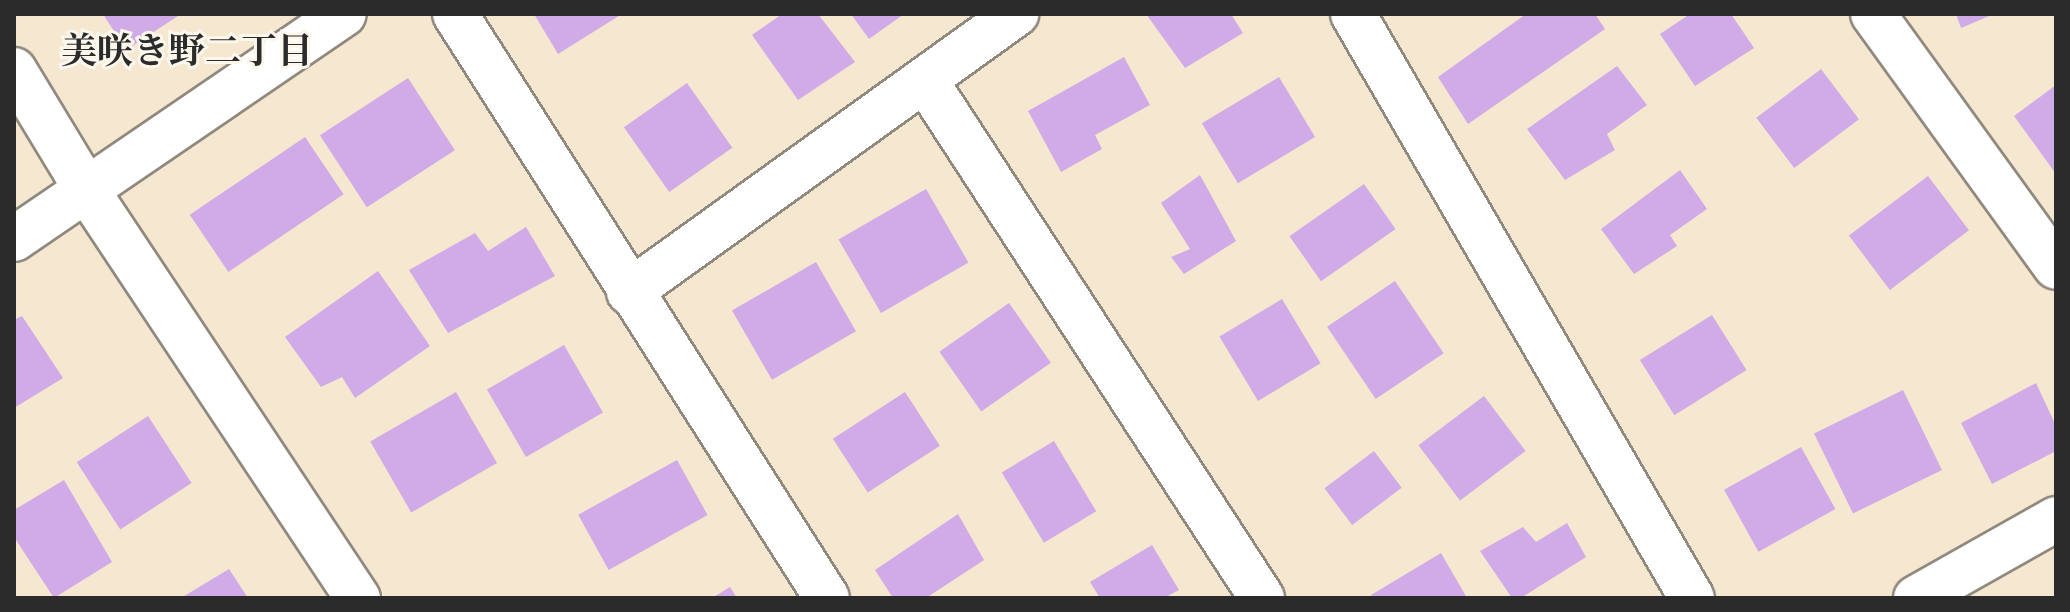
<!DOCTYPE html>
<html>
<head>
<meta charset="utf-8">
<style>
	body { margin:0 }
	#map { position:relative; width:2070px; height:612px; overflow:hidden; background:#f6e7d0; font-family:"IM FELL Double Pica","Noto Serif JP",serif }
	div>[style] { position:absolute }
	.building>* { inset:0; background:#d0abe7; transform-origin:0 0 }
	.roads { filter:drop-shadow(2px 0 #90897e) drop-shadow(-2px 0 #90897e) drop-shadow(0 2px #90897e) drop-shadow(0 -2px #90897e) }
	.minor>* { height:44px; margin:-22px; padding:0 22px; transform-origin:22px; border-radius:22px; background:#fff }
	span { translate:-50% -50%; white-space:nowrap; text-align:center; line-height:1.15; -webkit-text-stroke:6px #fbf7ec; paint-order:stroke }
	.neighbourhood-label { font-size:36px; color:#2b2b2b; font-weight:700 }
	.frame { position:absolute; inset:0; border:16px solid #2b2b2b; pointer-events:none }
</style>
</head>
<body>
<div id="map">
	<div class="building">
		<div style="clip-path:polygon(103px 14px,181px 14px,126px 50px)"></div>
		<div style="clip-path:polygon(534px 14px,622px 14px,558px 54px)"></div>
		<div style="clip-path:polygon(782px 14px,818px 14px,855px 62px,798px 100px,752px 35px)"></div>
		<div style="clip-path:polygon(851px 14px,904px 14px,869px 39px)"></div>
		<div style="clip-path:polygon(1146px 14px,1231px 14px,1243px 33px,1185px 68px)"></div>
		<div style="clip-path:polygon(1526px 14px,1595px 14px,1605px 29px,1468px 124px,1438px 77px)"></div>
		<div style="clip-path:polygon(1690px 14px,1731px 14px,1754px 48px,1695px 86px,1660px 34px)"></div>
		<div style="clip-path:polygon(1956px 14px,1994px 14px,1961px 28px)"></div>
		<div style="clip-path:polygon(1124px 57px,1150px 105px,1095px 135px,1102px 149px,1061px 172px,1028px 111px)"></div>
		<div style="clip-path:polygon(1617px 66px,1647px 105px,1607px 134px,1615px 150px,1565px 180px,1527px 129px)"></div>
		<div style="left:1821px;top:69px;width:63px;height:81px;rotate:53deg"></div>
		<div style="left:1279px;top:77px;width:70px;height:90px;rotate:59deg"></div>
		<div style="left:408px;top:78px;width:86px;height:105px;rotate:57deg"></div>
		<div style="left:687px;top:83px;width:79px;height:77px;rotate:55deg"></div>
		<div style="clip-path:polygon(2056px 85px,2056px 174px,2014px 116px)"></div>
		<div style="left:305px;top:137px;width:69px;height:139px;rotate:56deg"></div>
		<div style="clip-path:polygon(1680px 170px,1707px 209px,1670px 235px,1677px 246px,1634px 274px,1601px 229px)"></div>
		<div style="clip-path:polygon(1200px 175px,1236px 241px,1184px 274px,1171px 257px,1190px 249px,1161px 203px)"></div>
		<div style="left:1928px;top:176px;width:68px;height:99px;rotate:53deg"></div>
		<div style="left:1364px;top:184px;width:55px;height:91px;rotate:55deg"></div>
		<div style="left:926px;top:189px;width:85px;height:101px;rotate:60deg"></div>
		<div style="clip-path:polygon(526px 227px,555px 276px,448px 333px,409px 270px,475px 233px,488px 251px)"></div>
		<div style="left:816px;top:262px;width:80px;height:97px;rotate:60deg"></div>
		<div style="clip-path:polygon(378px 271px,430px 346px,355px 398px,342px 377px,321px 387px,285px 337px)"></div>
		<div style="left:1395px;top:281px;width:87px;height:82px;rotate:56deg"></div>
		<div style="left:1282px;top:299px;width:75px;height:73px;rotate:59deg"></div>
		<div style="left:1009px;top:303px;width:73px;height:85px;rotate:55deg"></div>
		<div style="left:1712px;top:315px;width:65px;height:85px;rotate:58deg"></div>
		<div style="clip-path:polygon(22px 316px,63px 378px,14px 408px,14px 320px)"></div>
		<div style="left:564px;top:345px;width:78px;height:89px;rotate:60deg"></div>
		<div style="clip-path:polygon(2036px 383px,2056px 426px,2056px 451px,1992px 484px,1961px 423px)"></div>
		<div style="left:1903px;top:390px;width:89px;height:99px;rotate:64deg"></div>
		<div style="left:456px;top:392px;width:82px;height:99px;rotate:60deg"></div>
		<div style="left:905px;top:392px;width:64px;height:86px;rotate:57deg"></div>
		<div style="left:1484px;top:396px;width:69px;height:82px;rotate:53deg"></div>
		<div style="left:148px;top:416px;width:80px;height:85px;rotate:57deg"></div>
		<div style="left:1054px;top:441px;width:82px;height:61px;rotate:59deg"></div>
		<div style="left:1801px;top:447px;width:71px;height:88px;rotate:61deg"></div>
		<div style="left:1374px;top:451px;width:46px;height:62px;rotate:53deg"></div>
		<div style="left:677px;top:460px;width:63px;height:113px;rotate:61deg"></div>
		<div style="clip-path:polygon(64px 480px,112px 562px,54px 598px,14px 537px,14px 510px)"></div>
		<div style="clip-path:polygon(958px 514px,984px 560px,926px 598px,893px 598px,875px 570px)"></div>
		<div style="clip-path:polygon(1567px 523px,1586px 557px,1521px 598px,1512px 598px,1480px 551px,1523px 527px,1536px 542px)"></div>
		<div style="clip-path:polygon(1152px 545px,1179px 590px,1164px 598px,1100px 598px,1090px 582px)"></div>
		<div style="clip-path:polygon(1441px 553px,1467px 598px,1372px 598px,1371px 595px)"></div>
		<div style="clip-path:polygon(229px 569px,248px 598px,181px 598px)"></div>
		<div style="clip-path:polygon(730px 587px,737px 598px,712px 598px)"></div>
	</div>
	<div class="roads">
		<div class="minor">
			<div style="left:455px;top:14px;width:692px;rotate:57.5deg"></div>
			<div style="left:1353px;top:14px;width:675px;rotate:59.87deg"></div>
			<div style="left:1873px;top:14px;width:312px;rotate:54.1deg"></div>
			<div style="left:14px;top:70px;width:143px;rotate:58.8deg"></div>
			<div style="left:88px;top:192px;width:488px;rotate:56.4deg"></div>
			<div style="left:925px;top:80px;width:618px;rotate:56.95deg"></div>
			<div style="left:14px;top:239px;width:399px;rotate:-34.3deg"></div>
			<div style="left:629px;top:292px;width:477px;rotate:-35.7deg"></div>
			<div style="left:1916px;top:598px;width:161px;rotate:-29.4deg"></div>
		</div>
	</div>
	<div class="neighbourhood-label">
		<span style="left:187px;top:52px">美咲き野二丁目</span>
	</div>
	<div class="frame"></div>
</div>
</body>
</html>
